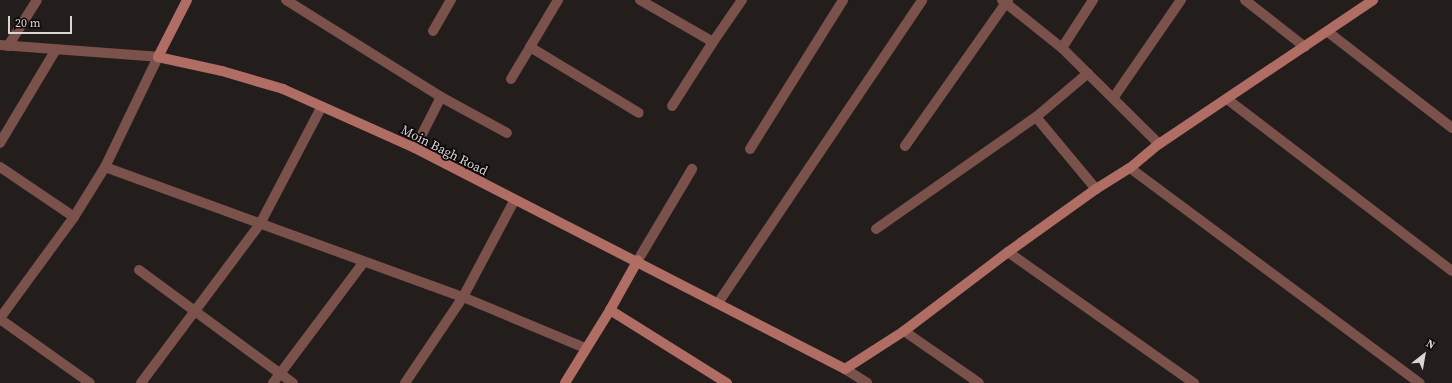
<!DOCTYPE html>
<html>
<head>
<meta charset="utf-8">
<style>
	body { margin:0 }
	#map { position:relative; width:1452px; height:383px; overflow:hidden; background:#231d1c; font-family:"Source Serif 4",serif }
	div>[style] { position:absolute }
	.street>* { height:10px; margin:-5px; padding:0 5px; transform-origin:5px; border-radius:5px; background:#7b514b }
	.secondary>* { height:10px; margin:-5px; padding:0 5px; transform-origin:5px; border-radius:5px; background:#b06d64 }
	span { translate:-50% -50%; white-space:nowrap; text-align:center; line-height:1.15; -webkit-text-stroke:3.5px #0a0808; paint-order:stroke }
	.street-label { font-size:13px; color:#dad6d5 }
	.north { position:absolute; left:1404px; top:335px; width:40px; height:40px; -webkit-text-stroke:3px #0a0808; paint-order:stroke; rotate:31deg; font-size:11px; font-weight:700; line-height:16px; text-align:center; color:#dad6d5 }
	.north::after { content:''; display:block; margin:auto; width:14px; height:18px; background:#dad6d5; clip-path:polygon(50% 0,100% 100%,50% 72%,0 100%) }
	.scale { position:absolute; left:8px; top:16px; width:64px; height:18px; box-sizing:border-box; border:2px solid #dad6d5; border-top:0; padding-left:5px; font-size:12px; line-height:14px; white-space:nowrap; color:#dad6d5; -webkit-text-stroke:3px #0a0808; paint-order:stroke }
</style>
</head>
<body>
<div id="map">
	<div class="street">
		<div style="left:286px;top:0;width:183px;rotate:32deg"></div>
		<div style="left:441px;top:97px;width:75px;rotate:28.6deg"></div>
		<div style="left:640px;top:0;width:84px;rotate:29.9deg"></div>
		<div style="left:713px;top:42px;width:76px;rotate:122.6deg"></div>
		<div style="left:1002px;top:0;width:77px;rotate:38.7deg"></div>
		<div style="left:1062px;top:48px;width:136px;rotate:44.7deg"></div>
		<div style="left:1245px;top:0;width:76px;rotate:38.1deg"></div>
		<div style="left:433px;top:31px;width:36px;rotate:-60deg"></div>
		<div style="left:1328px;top:32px;width:157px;rotate:37.7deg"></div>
		<div style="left:713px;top:42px;width:51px;rotate:-55.4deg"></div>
		<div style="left:0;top:45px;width:158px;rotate:4.3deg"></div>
		<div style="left:158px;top:57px;width:122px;rotate:115.7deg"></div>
		<div style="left:105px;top:167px;width:59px;rotate:121.8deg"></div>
		<div style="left:74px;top:217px;width:125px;rotate:126.2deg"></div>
		<div style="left:8px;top:46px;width:54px;rotate:-57.8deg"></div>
		<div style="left:530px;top:47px;width:55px;rotate:-59.2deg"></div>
		<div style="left:1062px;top:48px;width:57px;rotate:-57.1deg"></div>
		<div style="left:511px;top:79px;width:37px;rotate:-59deg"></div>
		<div style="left:530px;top:47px;width:127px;rotate:31.2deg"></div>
		<div style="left:1114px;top:97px;width:118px;rotate:-55.4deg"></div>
		<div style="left:1227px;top:99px;width:283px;rotate:37.4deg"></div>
		<div style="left:1036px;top:117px;width:94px;rotate:50.2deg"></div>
		<div style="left:0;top:143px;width:107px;rotate:-59.1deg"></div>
		<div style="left:905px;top:146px;width:179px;rotate:-54.8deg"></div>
		<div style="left:415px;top:148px;width:57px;rotate:-63deg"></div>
		<div style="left:750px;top:149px;width:176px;rotate:-58deg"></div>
		<div style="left:0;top:167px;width:89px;rotate:34deg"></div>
		<div style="left:105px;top:167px;width:381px;rotate:20deg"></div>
		<div style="left:463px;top:297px;width:132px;rotate:22.7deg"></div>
		<div style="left:1130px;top:168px;width:361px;rotate:36.6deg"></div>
		<div style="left:876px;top:229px;width:195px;rotate:-35deg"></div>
		<div style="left:1036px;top:117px;width:68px;rotate:-40.2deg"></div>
		<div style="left:1008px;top:252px;width:228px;rotate:35.2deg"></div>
		<div style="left:638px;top:260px;width:106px;rotate:-59.3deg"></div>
		<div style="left:139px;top:270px;width:191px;rotate:36.3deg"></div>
		<div style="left:718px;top:303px;width:365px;rotate:-56deg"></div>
		<div style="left:0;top:319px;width:110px;rotate:35.4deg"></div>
		<div style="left:904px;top:331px;width:91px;rotate:34.7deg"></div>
		<div style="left:845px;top:369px;width:26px;rotate:32deg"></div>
		<div style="left:141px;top:383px;width:199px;rotate:-53.2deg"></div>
		<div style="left:260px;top:224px;width:131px;rotate:-62.3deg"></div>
		<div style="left:273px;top:383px;width:150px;rotate:-53.1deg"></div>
		<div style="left:405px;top:383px;width:104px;rotate:-56deg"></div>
		<div style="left:463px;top:297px;width:109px;rotate:-62deg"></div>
	</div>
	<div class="secondary">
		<div style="left:187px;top:0;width:64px;rotate:117deg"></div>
		<div style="left:158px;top:57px;width:66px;rotate:12.3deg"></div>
		<div style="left:222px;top:71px;width:64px;rotate:16.4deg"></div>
		<div style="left:283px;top:89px;width:145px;rotate:24.1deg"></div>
		<div style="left:415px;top:148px;width:483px;rotate:27.2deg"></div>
		<div style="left:845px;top:369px;width:70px;rotate:-32.8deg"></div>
		<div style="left:904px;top:331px;width:131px;rotate:-37.2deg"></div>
		<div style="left:1008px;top:252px;width:108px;rotate:-35.6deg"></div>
		<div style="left:1096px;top:189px;width:40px;rotate:-32deg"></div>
		<div style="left:1130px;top:168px;width:38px;rotate:-40deg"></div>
		<div style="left:1159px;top:144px;width:258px;rotate:-33.9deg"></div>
		<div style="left:610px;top:310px;width:138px;rotate:32deg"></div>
		<div style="left:565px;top:383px;width:86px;rotate:-58.3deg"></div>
		<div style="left:610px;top:310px;width:57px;rotate:-60.8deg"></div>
	</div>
	<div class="street-label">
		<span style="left:444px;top:151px;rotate:27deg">Moin Bagh Road</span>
	</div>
	<div class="north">N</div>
	<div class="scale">20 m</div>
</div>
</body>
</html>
